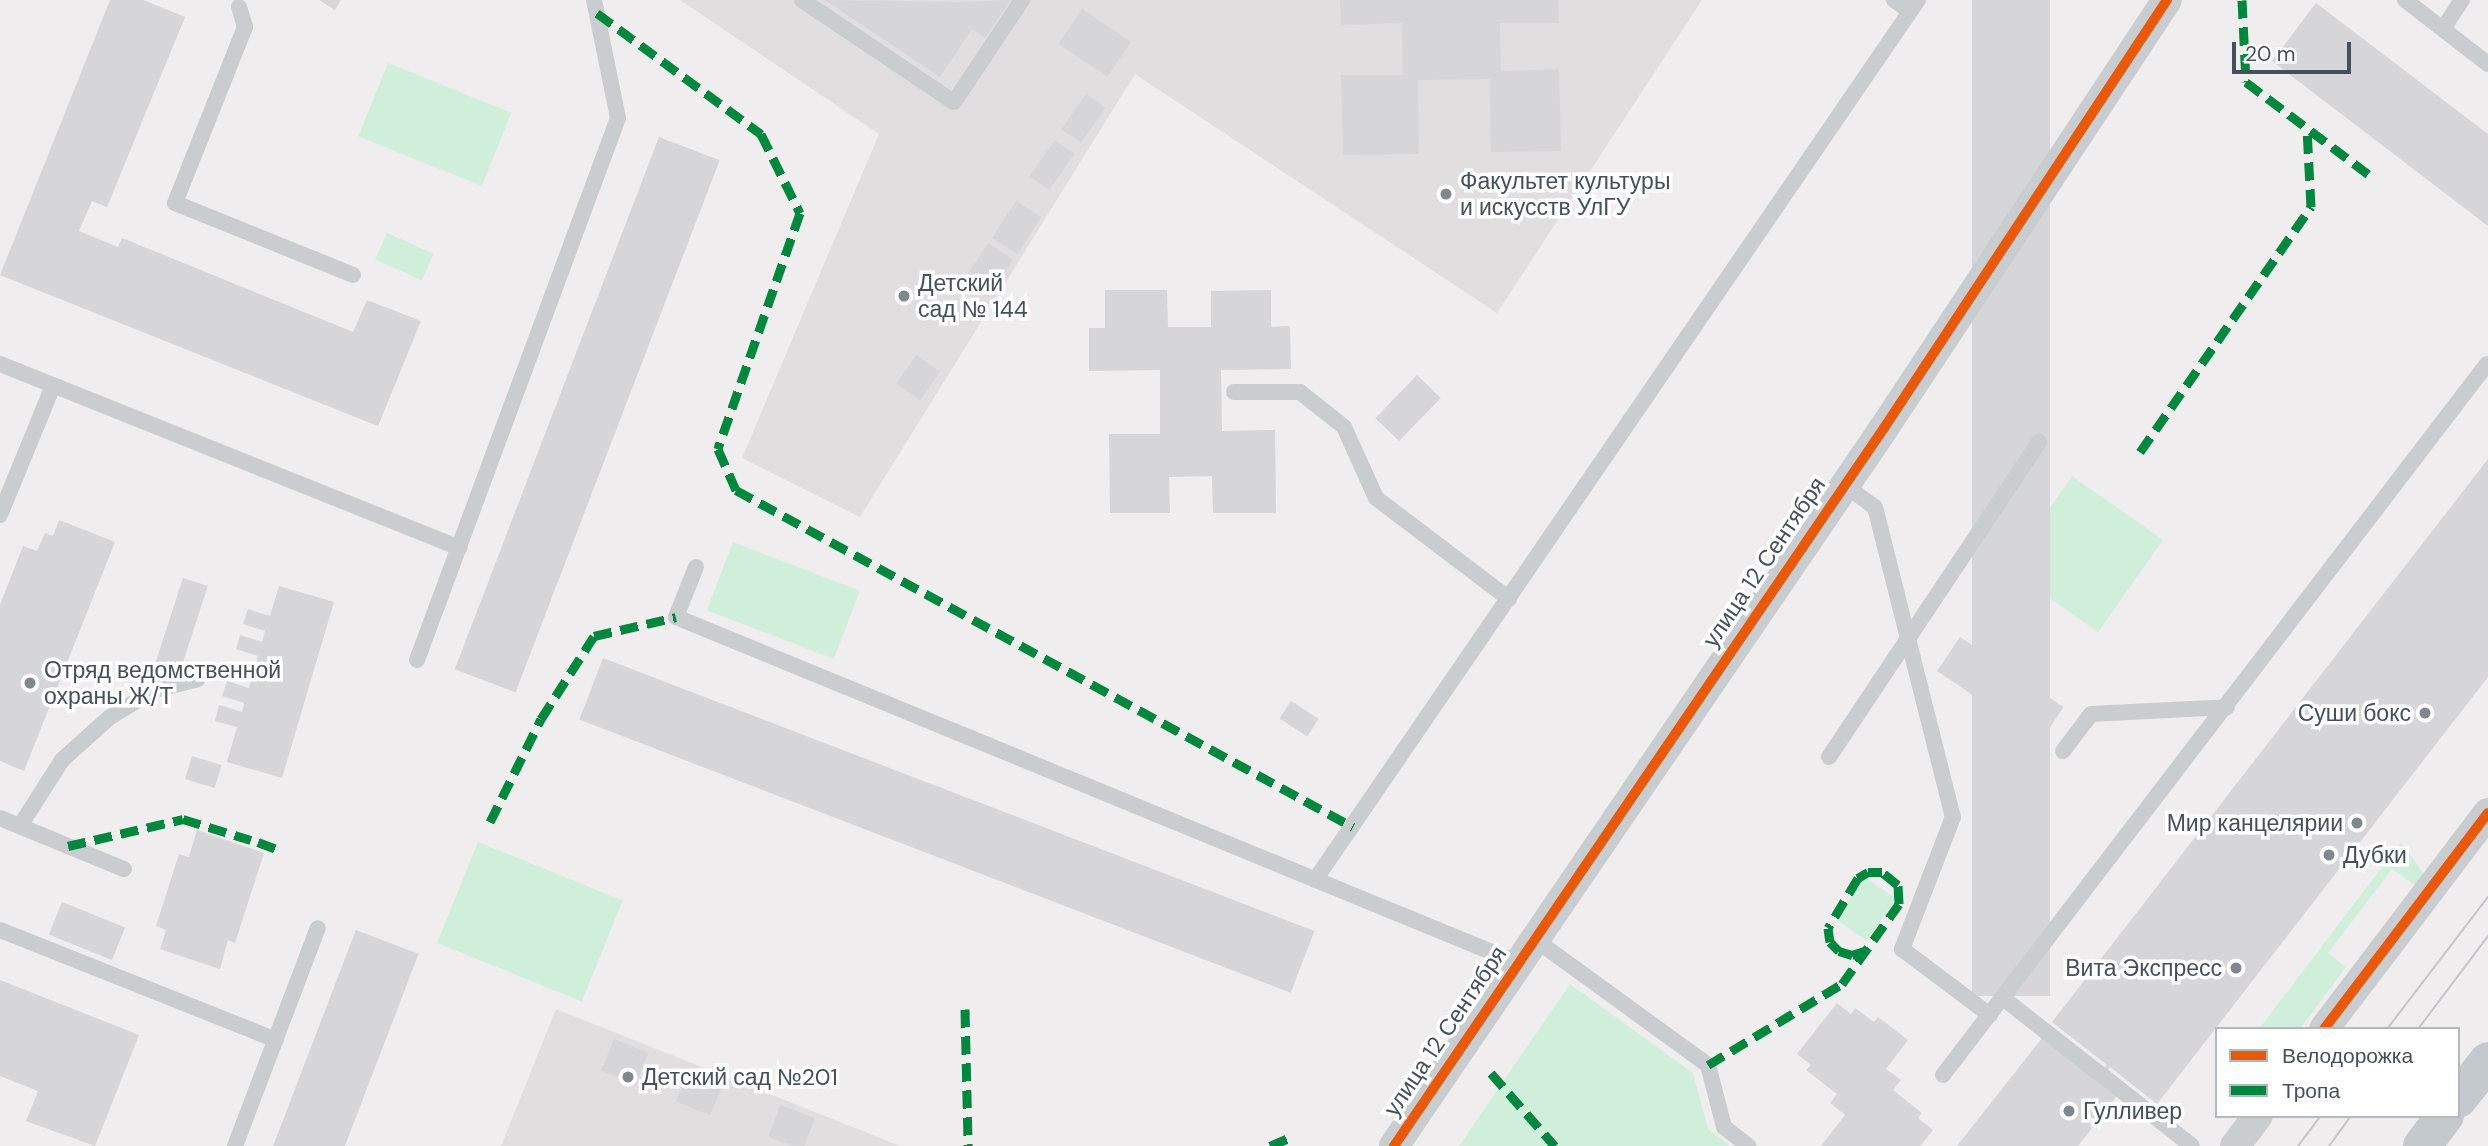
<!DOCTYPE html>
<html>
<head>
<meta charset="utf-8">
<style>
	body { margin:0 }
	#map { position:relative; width:2488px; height:1146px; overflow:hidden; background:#efeded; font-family:"DM Sans",sans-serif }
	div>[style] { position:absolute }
	.education>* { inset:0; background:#e0dedf }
	.green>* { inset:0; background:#d0efdb; transform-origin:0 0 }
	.building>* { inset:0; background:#d6d5d7; transform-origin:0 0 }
	.lane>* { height:16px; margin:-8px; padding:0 8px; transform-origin:8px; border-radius:8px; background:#cacdcf }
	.street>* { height:30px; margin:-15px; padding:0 15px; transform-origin:15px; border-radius:15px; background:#cacdcf }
	.primary>* { height:38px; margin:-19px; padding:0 19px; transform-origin:19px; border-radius:19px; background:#c4c9cd }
	.tram>* { height:2px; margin:-1px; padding:0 1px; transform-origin:1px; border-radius:1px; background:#c3c5c8 }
	.quiet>* { height:9px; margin-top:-4.5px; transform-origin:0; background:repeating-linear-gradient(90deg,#00873e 0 18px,transparent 0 27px) }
	.cycleway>* { height:10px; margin:-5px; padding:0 5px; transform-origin:5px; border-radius:5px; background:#e8590c }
	.dots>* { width:19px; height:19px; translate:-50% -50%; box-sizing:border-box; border:4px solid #fff; border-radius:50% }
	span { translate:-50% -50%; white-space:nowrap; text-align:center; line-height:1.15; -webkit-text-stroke:7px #fff; paint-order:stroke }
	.poi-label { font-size:23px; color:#44515b }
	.left { translate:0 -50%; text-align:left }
	.right { translate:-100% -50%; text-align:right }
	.street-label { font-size:23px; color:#44515b }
	.legend { position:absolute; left:2215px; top:1027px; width:245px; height:91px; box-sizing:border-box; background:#fff; border:2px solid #b4b9bd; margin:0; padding:9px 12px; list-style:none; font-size:21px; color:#44515b }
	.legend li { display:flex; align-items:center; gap:14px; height:35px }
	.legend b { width:35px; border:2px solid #b4b9bd }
	.scale { position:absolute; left:2232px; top:42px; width:119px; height:32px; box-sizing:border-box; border:4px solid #44515b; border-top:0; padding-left:9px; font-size:21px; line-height:24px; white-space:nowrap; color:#44515b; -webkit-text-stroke:5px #fff; paint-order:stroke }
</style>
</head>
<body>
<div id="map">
	<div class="education">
		<div style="clip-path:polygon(680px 0,1702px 0,1497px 313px,1135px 74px,860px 517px,742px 458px,879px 134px)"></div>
		<div style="clip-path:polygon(556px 1009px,900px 1146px,501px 1146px)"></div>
	</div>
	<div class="green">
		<div style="left:388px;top:63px;width:133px;height:79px;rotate:22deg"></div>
		<div style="left:387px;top:233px;width:51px;height:29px;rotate:24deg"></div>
		<div style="left:2072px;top:476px;width:111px;height:113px;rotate:35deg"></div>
		<div style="left:733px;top:542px;width:136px;height:73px;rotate:21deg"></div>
		<div style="left:478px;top:842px;width:156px;height:109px;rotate:22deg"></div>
		<div style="clip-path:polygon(2401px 842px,2424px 874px,2416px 886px,2392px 869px,2328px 953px,2346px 967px,2300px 1029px,2259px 1029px)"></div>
		<div style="left:1865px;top:877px;width:38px;height:51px;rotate:35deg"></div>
		<div style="clip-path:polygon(1570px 984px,1693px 1073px,1708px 1129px,1730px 1146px,1459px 1146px)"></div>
	</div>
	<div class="building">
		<div style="clip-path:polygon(110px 0,143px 0,185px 17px,107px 207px,92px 201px,79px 231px,118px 247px,122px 238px,353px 332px,367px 300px,421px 321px,378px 426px,0 275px)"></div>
		<div style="clip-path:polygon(319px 0,341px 0,335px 10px)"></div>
		<div style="clip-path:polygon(825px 0,960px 2px,1011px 0,985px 38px,972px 29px,940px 77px)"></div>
		<div style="clip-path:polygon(1340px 0,1558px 0,1559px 23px,1500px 23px,1501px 71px,1559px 69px,1561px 151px,1491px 152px,1490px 79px,1418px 80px,1419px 154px,1343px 155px,1341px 75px,1403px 75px,1402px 23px,1341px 25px)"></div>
		<div style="left:1972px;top:0;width:78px;height:996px"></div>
		<div style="clip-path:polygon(2316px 3px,2488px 134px,2488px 226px,2272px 61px)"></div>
		<div style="left:1082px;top:9px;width:59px;height:42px;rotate:34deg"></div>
		<div style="left:1086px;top:94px;width:24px;height:43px;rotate:35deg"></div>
		<div style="left:659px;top:137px;width:65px;height:570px;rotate:21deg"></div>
		<div style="left:1055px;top:140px;width:24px;height:44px;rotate:35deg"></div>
		<div style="left:1016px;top:201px;width:30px;height:44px;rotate:33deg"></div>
		<div style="left:988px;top:243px;width:30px;height:45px;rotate:33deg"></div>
		<div style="clip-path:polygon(1105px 290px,1167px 290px,1168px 327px,1211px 327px,1211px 291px,1271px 290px,1271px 327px,1290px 326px,1291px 369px,1221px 370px,1222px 431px,1275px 430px,1276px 513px,1213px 513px,1212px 476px,1169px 477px,1170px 513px,1110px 513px,1109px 434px,1160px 434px,1160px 370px,1089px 371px,1089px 328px,1105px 328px)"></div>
		<div style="left:916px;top:355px;width:29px;height:35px;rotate:34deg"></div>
		<div style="left:1417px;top:375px;width:33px;height:60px;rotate:44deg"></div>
		<div style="clip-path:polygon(2488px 459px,2488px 677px,2157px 1104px,2110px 1067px,2099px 1082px,2117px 1096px,2078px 1146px,1957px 1146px,2042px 1038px,2096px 1079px,2107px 1065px,2052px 1022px)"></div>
		<div style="clip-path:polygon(59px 520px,115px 542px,24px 771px,0 761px,0 605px,23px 546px,37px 551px,45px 533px,53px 536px)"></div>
		<div style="left:183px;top:578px;width:26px;height:90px;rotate:18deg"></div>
		<div style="clip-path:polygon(279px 586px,334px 602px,282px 778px,227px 762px,237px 727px,215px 721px,219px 705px,242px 712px,244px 703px,222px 696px,227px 681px,249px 688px,258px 656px,236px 649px,240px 635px,262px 642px,265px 631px,243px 624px,248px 609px,270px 616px)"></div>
		<div style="left:1960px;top:637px;width:125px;height:41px;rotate:34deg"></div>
		<div style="left:603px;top:658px;width:762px;height:66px;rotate:21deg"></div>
		<div style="left:1291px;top:701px;width:33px;height:21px;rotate:33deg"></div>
		<div style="left:192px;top:756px;width:31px;height:24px;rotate:17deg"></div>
		<div style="clip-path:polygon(197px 830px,264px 853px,235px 943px,228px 940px,220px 969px,160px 949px,166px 930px,156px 926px,179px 854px,189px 857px)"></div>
		<div style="left:62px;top:902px;width:68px;height:35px;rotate:22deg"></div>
		<div style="left:356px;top:930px;width:67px;height:231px;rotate:21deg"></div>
		<div style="clip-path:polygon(0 980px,139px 1035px,95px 1146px,26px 1121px,38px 1091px,0 1076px)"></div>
		<div style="clip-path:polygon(1837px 1003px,1851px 1014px,1855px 1008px,1874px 1022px,1878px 1017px,1908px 1040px,1886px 1069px,1901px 1080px,1893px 1090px,1922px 1113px,1918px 1118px,1933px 1130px,1920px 1146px,1821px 1146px,1845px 1115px,1830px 1103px,1837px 1094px,1806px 1070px,1811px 1065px,1797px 1054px)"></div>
		<div style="left:614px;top:1039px;width:37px;height:34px;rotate:22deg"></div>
		<div style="left:689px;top:1069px;width:37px;height:35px;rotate:22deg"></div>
		<div style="left:780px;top:1105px;width:37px;height:34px;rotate:20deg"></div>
	</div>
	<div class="lane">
		<div style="left:802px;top:0;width:183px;rotate:33.9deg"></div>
		<div style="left:954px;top:102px;width:123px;rotate:-56.3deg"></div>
		<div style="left:1894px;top:0;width:19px;rotate:35deg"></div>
		<div style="left:2405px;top:0;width:105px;rotate:37.6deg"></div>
		<div style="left:239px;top:7px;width:21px;rotate:73deg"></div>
		<div style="left:245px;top:27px;width:189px;rotate:111.7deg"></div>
		<div style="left:175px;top:203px;width:192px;rotate:22deg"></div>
		<div style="left:2443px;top:29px;width:35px;rotate:-57deg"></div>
		<div style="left:0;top:364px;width:495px;rotate:21.8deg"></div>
		<div style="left:1234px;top:392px;width:66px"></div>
		<div style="left:1300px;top:392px;width:56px;rotate:38.5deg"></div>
		<div style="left:1344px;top:427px;width:78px;rotate:65.7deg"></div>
		<div style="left:1376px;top:498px;width:167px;rotate:37.2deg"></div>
		<div style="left:1843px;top:484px;width:39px;rotate:36deg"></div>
		<div style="left:1875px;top:507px;width:320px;rotate:75.9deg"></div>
		<div style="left:1953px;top:817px;width:142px;rotate:111.1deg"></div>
		<div style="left:1902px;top:949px;width:110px;rotate:36.9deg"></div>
		<div style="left:0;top:515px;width:139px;rotate:-67.7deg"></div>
		<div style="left:696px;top:567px;width:54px;rotate:111.8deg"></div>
		<div style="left:676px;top:617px;width:908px;rotate:22.33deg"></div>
		<div style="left:417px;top:660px;width:578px;rotate:-69.65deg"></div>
		<div style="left:618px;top:118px;width:120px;rotate:-101.5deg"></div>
		<div style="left:2063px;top:751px;width:46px;rotate:-52.9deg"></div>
		<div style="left:2091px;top:714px;width:136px;rotate:-2.9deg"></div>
		<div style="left:1829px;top:757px;width:379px;rotate:-56.3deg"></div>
		<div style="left:0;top:818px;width:134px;rotate:22.4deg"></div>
		<div style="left:20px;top:826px;width:78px;rotate:-57.5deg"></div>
		<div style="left:62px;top:760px;width:64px;rotate:-41.9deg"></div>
		<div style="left:110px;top:717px;width:52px;rotate:-31deg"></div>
		<div style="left:155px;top:690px;width:44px;rotate:-14.3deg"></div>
		<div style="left:1315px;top:880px;width:1067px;rotate:-55.58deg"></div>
		<div style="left:0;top:930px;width:297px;rotate:21.7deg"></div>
		<div style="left:1533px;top:938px;width:216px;rotate:36deg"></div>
		<div style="left:1708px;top:1065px;width:64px;rotate:75.5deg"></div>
		<div style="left:1724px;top:1127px;width:31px;rotate:38deg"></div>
		<div style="left:2003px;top:998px;width:123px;rotate:38.1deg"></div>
		<div style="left:1943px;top:1075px;width:895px;rotate:-52.58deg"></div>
		<div style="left:2103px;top:1076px;width:113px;rotate:38.2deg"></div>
		<div style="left:235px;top:1146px;width:233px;rotate:-69.2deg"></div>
	</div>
	<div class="street">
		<div style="left:2324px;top:1029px;width:271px;rotate:-52.8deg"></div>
		<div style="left:1394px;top:1146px;width:869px;rotate:-55.69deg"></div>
		<div style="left:1884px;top:428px;width:513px;rotate:-56.53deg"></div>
		<div style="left:2235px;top:1146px;width:38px;rotate:-53deg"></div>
	</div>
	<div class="primary">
		<div style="left:2458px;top:1099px;width:48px;rotate:-51.7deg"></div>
		<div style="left:2422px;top:1146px;width:38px;rotate:-53deg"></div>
	</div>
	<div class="tram">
		<div style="left:2387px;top:1029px;width:166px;rotate:-52.6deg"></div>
		<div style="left:2418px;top:1029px;width:116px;rotate:-53deg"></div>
		<div style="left:2298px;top:1146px;width:38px;rotate:-53deg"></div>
		<div style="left:2329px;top:1146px;width:37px;rotate:-54deg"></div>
	</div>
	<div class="quiet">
		<div style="left:2242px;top:0;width:82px;rotate:87.2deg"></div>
		<div style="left:2246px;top:82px;width:153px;rotate:37deg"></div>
		<div style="left:597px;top:13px;width:204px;rotate:36.4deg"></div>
		<div style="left:761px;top:134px;width:88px;rotate:63.7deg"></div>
		<div style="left:800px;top:213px;width:250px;rotate:109.2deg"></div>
		<div style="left:718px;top:449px;width:45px;rotate:66.3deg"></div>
		<div style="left:736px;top:490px;width:703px;rotate:28.64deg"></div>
		<div style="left:2140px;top:452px;width:299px;rotate:-55.1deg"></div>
		<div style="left:2311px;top:207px;width:79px;rotate:-92.9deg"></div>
		<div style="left:490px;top:822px;width:115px;rotate:-63.7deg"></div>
		<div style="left:541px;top:719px;width:98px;rotate:-57.4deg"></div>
		<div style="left:594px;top:636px;width:84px;rotate:-13deg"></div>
		<div style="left:258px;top:842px;width:26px;rotate:21deg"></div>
		<div style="left:68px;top:846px;width:118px;rotate:-13.2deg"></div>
		<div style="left:183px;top:819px;width:71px;rotate:17.2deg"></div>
		<div style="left:965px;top:1009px;width:137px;rotate:88.7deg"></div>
		<div style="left:1708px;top:1065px;width:157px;rotate:-31.2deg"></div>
		<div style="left:1842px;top:984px;width:98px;rotate:-54.5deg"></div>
		<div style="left:1899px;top:904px;width:19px;rotate:-93deg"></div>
		<div style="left:1898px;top:885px;width:21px;rotate:-141deg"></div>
		<div style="left:1882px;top:872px;width:14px;rotate:180deg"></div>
		<div style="left:1868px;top:872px;width:12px;rotate:149deg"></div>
		<div style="left:1858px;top:878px;width:58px;rotate:121deg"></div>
		<div style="left:1828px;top:928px;width:14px;rotate:82deg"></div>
		<div style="left:1830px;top:942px;width:13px;rotate:45deg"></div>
		<div style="left:1839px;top:951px;width:14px;rotate:17deg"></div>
		<div style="left:1852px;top:955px;width:16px;rotate:-18deg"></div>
		<div style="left:1491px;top:1073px;width:97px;rotate:48.8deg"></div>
		<div style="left:1270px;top:1146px;width:23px;rotate:-23deg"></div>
	</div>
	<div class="cycleway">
		<div style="left:2324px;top:1029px;width:271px;rotate:-52.8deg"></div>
		<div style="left:1394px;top:1146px;width:869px;rotate:-55.69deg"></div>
		<div style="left:1884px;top:428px;width:513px;rotate:-56.53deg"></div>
	</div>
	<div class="dots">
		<div style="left:1446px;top:194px;background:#80888e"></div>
		<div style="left:904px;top:296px;background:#80888e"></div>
		<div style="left:30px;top:683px;background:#80888e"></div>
		<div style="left:2425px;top:713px;background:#80888e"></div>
		<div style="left:2357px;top:823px;background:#80888e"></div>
		<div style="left:2329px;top:855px;background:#80888e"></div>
		<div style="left:2236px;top:968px;background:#80888e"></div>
		<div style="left:628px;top:1077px;background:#80888e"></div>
		<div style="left:2069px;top:1111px;background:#80888e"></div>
	</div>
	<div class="poi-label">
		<span class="left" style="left:1460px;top:194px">Факультет культуры<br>и искусств УлГУ</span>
		<span class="left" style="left:918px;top:296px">Детский<br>сад № 144</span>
		<span class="left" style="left:44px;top:683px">Отряд ведомственной<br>охраны Ж/Т</span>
		<span class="right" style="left:2411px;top:713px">Суши бокс</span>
		<span class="right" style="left:2343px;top:823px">Мир канцелярии</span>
		<span class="left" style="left:2343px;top:855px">Дубки</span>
		<span class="right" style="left:2222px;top:968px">Вита Экспресс</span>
		<span class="left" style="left:642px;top:1077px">Детский сад №201</span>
		<span class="left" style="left:2083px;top:1111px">Гулливер</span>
	</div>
	<div class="street-label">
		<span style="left:1764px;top:562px;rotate:-56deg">улица 12 Сентября</span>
		<span style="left:1445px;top:1031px;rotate:-56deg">улица 12 Сентября</span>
	</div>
	<ul class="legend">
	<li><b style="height:9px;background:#e8590c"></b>Велодорожка</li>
	<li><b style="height:9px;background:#00873e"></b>Тропа</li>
	</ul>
	<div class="scale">20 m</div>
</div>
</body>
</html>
